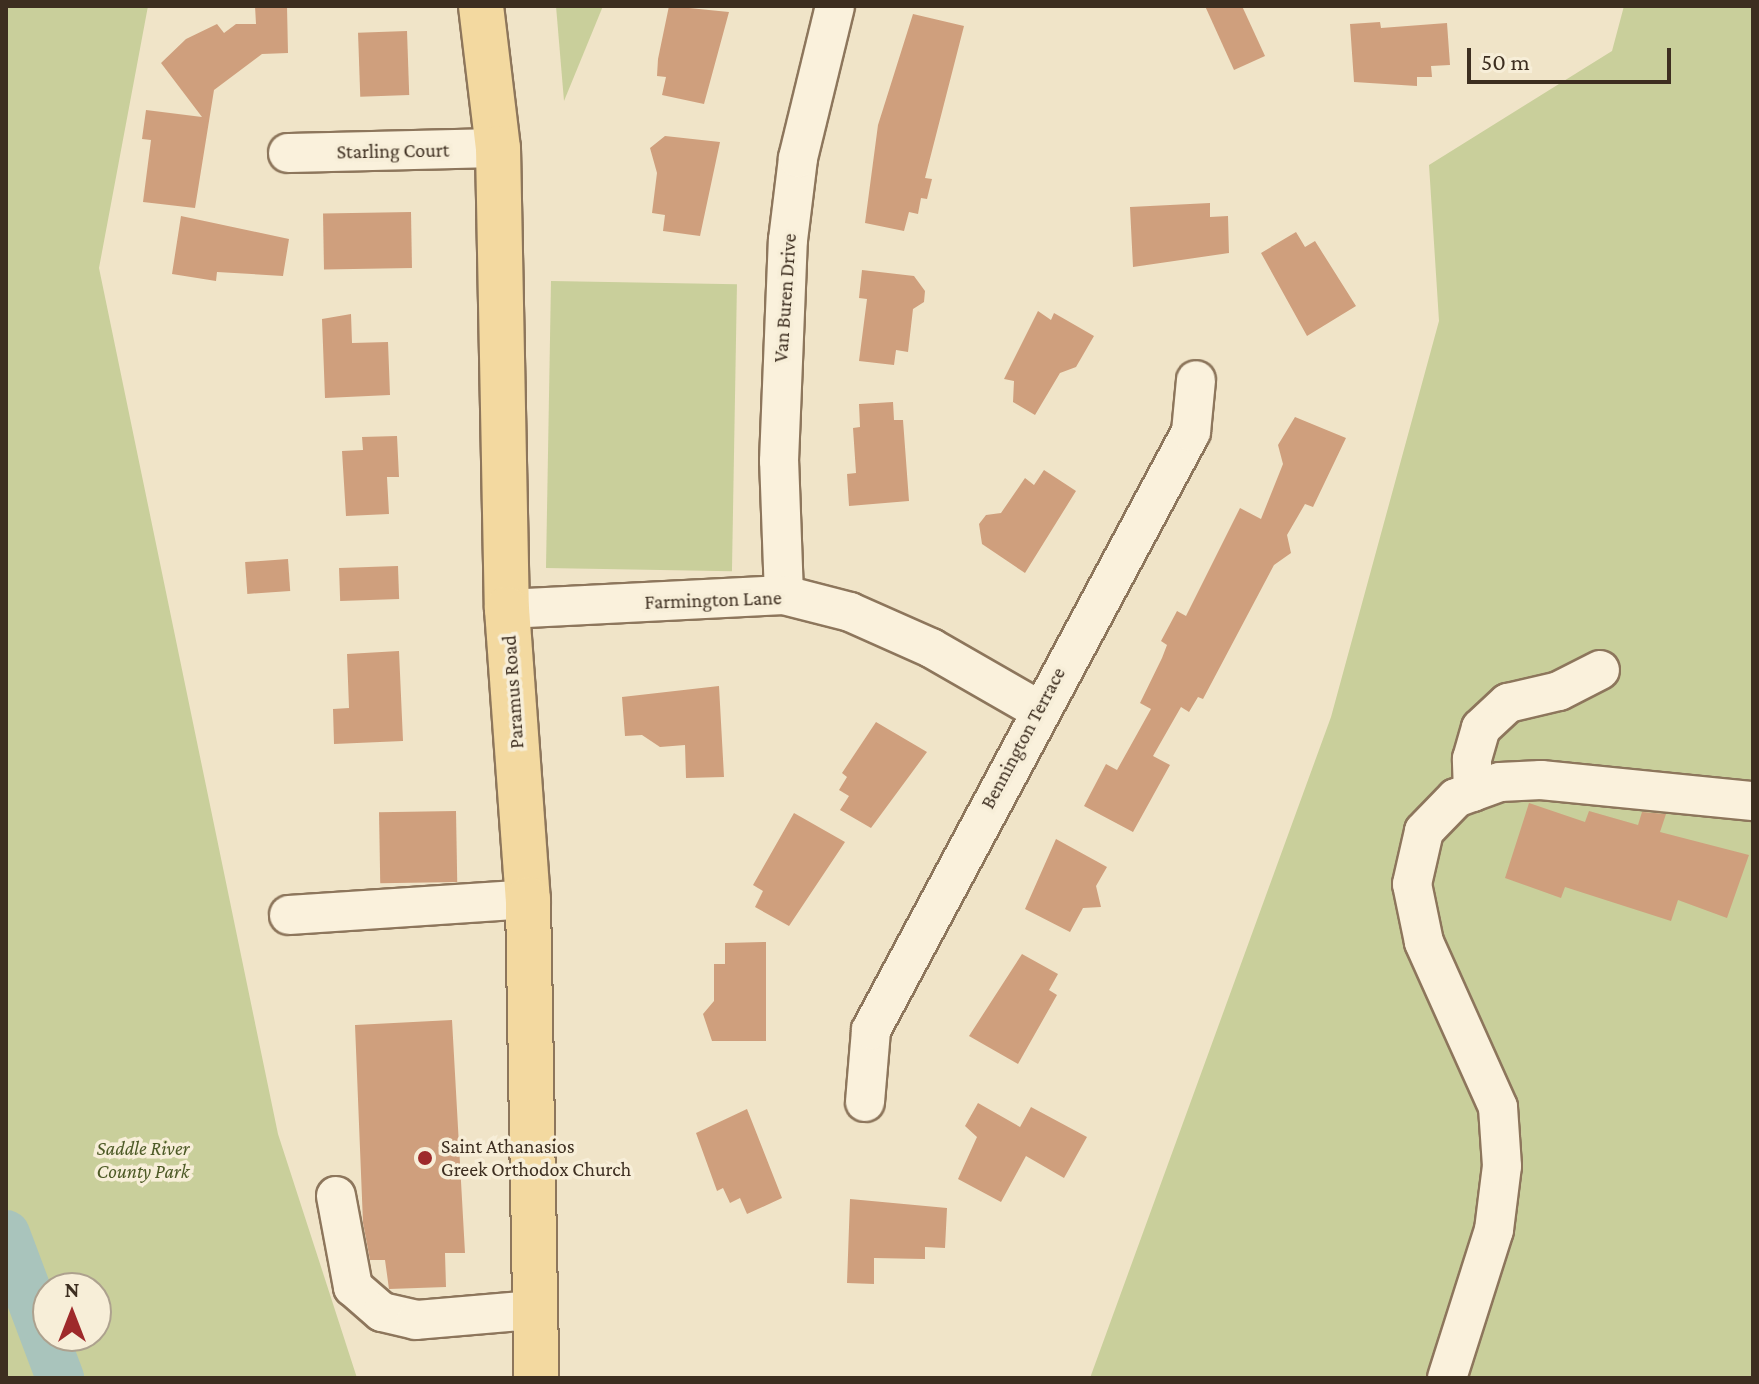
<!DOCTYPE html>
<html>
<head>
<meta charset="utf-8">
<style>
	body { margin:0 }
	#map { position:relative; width:1759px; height:1384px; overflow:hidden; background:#f0e4c8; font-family:"Crimson Pro",serif }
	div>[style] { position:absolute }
	.green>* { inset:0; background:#c9cf9b; transform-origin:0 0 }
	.river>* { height:48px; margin:-24px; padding:0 24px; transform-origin:24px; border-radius:24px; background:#a9c4bc }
	.building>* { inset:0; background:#cf9f7d; transform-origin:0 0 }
	.roads { filter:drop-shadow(2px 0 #8d765c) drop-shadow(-2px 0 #8d765c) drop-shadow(0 2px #8d765c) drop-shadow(0 -2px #8d765c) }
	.minor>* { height:38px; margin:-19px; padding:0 19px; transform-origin:19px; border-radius:19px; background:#faf1dc }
	.major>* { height:44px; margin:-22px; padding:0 22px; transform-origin:22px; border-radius:22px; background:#f3d9a0 }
	.dots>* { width:22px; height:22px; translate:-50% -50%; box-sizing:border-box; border:4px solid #f7eed8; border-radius:50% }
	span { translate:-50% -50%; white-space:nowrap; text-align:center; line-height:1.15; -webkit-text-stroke:7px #f7eed8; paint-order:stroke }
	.street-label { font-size:20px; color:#3d2e20 }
	.poi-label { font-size:20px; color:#3d2e20 }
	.left { translate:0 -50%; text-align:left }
	.park-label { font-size:20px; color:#4d5a26; font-style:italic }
	.frame { position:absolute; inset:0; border:8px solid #3d2e20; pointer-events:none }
	.north { position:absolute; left:32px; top:1272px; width:80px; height:80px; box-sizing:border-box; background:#f7eed8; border:2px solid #ada18e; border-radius:50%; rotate:0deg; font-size:22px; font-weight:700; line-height:32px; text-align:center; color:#3d2e20 }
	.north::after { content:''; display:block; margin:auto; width:28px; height:36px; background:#9e2a2b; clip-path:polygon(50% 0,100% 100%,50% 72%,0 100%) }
	.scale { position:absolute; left:1467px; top:48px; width:204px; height:36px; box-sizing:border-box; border:4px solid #3d2e20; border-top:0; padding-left:10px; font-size:24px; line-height:28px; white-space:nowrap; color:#3d2e20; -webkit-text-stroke:6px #f7eed8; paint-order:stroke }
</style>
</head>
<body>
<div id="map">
	<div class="green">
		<div style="clip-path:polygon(evenodd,6px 6px,148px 6px,99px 268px,278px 1134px,357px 1378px,6px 1378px,6px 6px,96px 1288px,96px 1336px,48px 1336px,48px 1288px,96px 1288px)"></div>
		<div style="clip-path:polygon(556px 6px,603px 6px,564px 101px)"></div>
		<div style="clip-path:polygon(1624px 6px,1753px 6px,1753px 1378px,1090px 1378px,1331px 717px,1439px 321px,1429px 165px,1612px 51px)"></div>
		<div style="left:551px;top:281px;width:186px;height:287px;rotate:1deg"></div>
	</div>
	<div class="river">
		<div style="left:6px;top:1234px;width:154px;rotate:69.4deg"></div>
	</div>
	<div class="building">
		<div style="clip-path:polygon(255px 6px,287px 6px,288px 53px,262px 54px,214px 90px,195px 208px,143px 202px,151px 140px,142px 139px,146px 110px,202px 117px,161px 63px,186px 39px,217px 24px,224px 33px,236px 24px,256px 24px)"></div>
		<div style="clip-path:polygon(669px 6px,729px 12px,704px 104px,662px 95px,666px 77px,657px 76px,658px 59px)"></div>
		<div style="clip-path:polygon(1205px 6px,1242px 6px,1265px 56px,1234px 70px)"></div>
		<div style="clip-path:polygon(913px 14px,964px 26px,925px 178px,932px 179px,927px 199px,921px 198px,918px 214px,909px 212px,904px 231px,865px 223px,878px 125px)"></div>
		<div style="clip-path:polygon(1380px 22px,1381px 28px,1447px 23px,1450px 65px,1431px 66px,1432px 77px,1417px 77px,1417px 86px,1354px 82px,1350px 24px)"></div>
		<div style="left:407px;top:31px;width:64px;height:49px;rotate:88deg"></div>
		<div style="clip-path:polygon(665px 136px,720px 142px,700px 236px,663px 231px,665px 215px,652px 213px,657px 173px,650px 148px)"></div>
		<div style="clip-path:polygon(1210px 203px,1210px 217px,1228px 216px,1229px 253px,1133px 267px,1130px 207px)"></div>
		<div style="left:411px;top:212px;width:56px;height:88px;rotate:89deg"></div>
		<div style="clip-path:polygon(181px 216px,289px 239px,283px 276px,217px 272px,216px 281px,172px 274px)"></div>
		<div style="clip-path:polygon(1296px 232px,1305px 247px,1315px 241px,1356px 306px,1307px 336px,1261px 253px)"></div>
		<div style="clip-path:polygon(862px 270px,914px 276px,925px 291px,924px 302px,913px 309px,908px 352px,896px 350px,894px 365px,859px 361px,867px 299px,859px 298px)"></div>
		<div style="clip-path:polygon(1038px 311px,1051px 320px,1054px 313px,1094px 336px,1076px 367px,1060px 373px,1035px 415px,1013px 402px,1014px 381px,1004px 379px)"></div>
		<div style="clip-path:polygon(351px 314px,352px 343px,388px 342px,390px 395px,325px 398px,322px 319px)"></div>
		<div style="clip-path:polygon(893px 402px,894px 420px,903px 420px,909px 501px,849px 506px,847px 474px,856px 473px,853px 428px,860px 427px,859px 404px)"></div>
		<div style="clip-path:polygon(1295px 417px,1346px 438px,1313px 507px,1305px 504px,1287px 535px,1291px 553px,1274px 565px,1203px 699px,1198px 697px,1189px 712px,1181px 707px,1153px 756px,1170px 765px,1133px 832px,1084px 806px,1106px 764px,1117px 770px,1151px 709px,1140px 703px,1162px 658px,1167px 645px,1161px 641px,1177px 611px,1186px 616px,1240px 508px,1261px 519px,1283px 464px,1278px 445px)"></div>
		<div style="clip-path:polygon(397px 436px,399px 477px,387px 477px,389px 514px,346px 516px,342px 451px,363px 450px,362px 437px)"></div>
		<div style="clip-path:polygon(1044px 470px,1076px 491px,1025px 573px,982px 544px,979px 524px,986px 515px,1001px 513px,1025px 478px,1034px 485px)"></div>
		<div style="left:288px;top:559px;width:32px;height:43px;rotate:86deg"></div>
		<div style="left:398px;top:566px;width:33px;height:59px;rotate:88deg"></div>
		<div style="clip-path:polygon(399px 651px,403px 741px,334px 744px,333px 709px,349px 708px,347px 654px)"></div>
		<div style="clip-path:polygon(719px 686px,724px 777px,686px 778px,685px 745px,660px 747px,642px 735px,625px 736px,622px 697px)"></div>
		<div style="clip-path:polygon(876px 722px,927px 752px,871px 828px,840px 810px,849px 796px,839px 790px,847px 777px,842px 773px)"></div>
		<div style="clip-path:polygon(1529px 803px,1585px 822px,1589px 811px,1638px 825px,1642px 812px,1666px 814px,1660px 832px,1749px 855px,1727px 918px,1678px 900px,1671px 921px,1565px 887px,1561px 898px,1505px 878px)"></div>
		<div style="left:456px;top:811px;width:71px;height:77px;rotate:89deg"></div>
		<div style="clip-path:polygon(794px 813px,845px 842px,789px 926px,755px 907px,763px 891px,753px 885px)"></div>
		<div style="clip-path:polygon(1056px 839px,1107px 867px,1096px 886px,1101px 907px,1083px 908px,1070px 932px,1025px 909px)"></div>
		<div style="clip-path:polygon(766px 942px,766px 1041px,712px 1041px,703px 1014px,714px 1001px,714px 964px,725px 964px,725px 943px)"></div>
		<div style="clip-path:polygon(1022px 954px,1058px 974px,1049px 990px,1057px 995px,1018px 1064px,969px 1036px)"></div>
		<div style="clip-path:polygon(452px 1020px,465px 1253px,445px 1253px,446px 1287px,389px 1289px,385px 1260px,370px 1260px,363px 1223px,355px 1025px)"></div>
		<div style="clip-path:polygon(978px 1103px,1020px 1127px,1031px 1107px,1087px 1137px,1064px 1178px,1026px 1156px,1001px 1202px,958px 1179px,977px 1137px,965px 1126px)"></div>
		<div style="clip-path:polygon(747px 1109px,782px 1198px,747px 1214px,740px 1198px,730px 1203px,723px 1188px,717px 1191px,696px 1133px)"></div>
		<div style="clip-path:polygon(850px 1199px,947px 1208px,945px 1248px,925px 1247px,925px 1259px,874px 1258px,874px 1284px,847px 1283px)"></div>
	</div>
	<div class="roads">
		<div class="minor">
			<div style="left:288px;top:153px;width:210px;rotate:-1.4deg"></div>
			<div style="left:784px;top:595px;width:134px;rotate:-92.1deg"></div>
			<div style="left:779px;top:461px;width:221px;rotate:-87.7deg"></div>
			<div style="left:788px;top:240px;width:83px;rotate:-83deg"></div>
			<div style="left:798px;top:158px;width:156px;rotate:-76.3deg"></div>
			<div style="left:507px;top:609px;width:277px;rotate:-2.9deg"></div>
			<div style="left:784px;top:595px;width:68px;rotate:14.4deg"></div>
			<div style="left:850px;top:612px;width:89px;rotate:24deg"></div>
			<div style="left:931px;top:648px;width:122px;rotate:29.9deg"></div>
			<div style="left:1473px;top:792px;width:33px;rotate:-92deg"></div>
			<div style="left:1472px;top:759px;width:32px;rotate:-74deg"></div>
			<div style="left:1481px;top:728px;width:37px;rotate:-43deg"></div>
			<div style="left:1508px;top:703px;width:52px;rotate:-13.2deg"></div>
			<div style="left:1559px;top:691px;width:46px;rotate:-27.1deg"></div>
			<div style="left:289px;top:915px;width:240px;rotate:-3.8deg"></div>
			<div style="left:865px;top:1102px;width:72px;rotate:-85.2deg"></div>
			<div style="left:871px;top:1030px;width:678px;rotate:-61.85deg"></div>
			<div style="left:1191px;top:432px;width:52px;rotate:-84.5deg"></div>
			<div style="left:336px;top:1196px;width:93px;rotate:79.4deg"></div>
			<div style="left:353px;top:1287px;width:38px;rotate:41deg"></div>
			<div style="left:382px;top:1312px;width:35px;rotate:13deg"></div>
			<div style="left:416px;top:1320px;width:117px;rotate:-4.9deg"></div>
			<div style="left:1447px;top:1378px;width:155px;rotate:-72.4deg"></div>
			<div style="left:1494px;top:1230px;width:64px;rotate:-82.9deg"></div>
			<div style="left:1502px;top:1166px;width:59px;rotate:-93.9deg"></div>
			<div style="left:1498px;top:1107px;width:181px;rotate:-114.2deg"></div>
			<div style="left:1424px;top:942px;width:59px;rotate:-101.7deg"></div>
			<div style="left:1412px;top:884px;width:54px;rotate:-77.2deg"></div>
			<div style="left:1424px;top:831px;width:46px;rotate:-45.9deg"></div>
			<div style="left:1456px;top:798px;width:47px;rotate:-20deg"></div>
			<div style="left:1500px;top:782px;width:41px;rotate:-2.8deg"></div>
			<div style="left:1541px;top:780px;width:213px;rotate:5.7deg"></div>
		</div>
		<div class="major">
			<div style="left:481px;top:6px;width:143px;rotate:83.2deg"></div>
			<div style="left:498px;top:148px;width:461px;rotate:88.9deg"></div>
			<div style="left:507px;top:609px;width:291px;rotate:85.9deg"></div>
			<div style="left:528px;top:899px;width:479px;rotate:89deg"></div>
		</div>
	</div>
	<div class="dots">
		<div style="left:425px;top:1158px;background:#9e2a2b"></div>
	</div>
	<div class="street-label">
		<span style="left:393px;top:151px;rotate:-1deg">Starling Court</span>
		<span style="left:785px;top:298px;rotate:-86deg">Van Buren Drive</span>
		<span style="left:713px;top:600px;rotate:-2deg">Farmington Lane</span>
		<span style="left:513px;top:692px;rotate:-94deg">Paramus Road</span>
		<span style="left:1023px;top:738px;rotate:-62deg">Bennington Terrace</span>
	</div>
	<div class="poi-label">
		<span class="left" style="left:441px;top:1158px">Saint Athanasios<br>Greek Orthodox Church</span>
	</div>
	<div class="park-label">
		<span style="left:143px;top:1160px">Saddle River<br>County Park</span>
	</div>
	<div class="frame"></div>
	<div class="north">N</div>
	<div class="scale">50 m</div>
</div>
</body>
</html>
